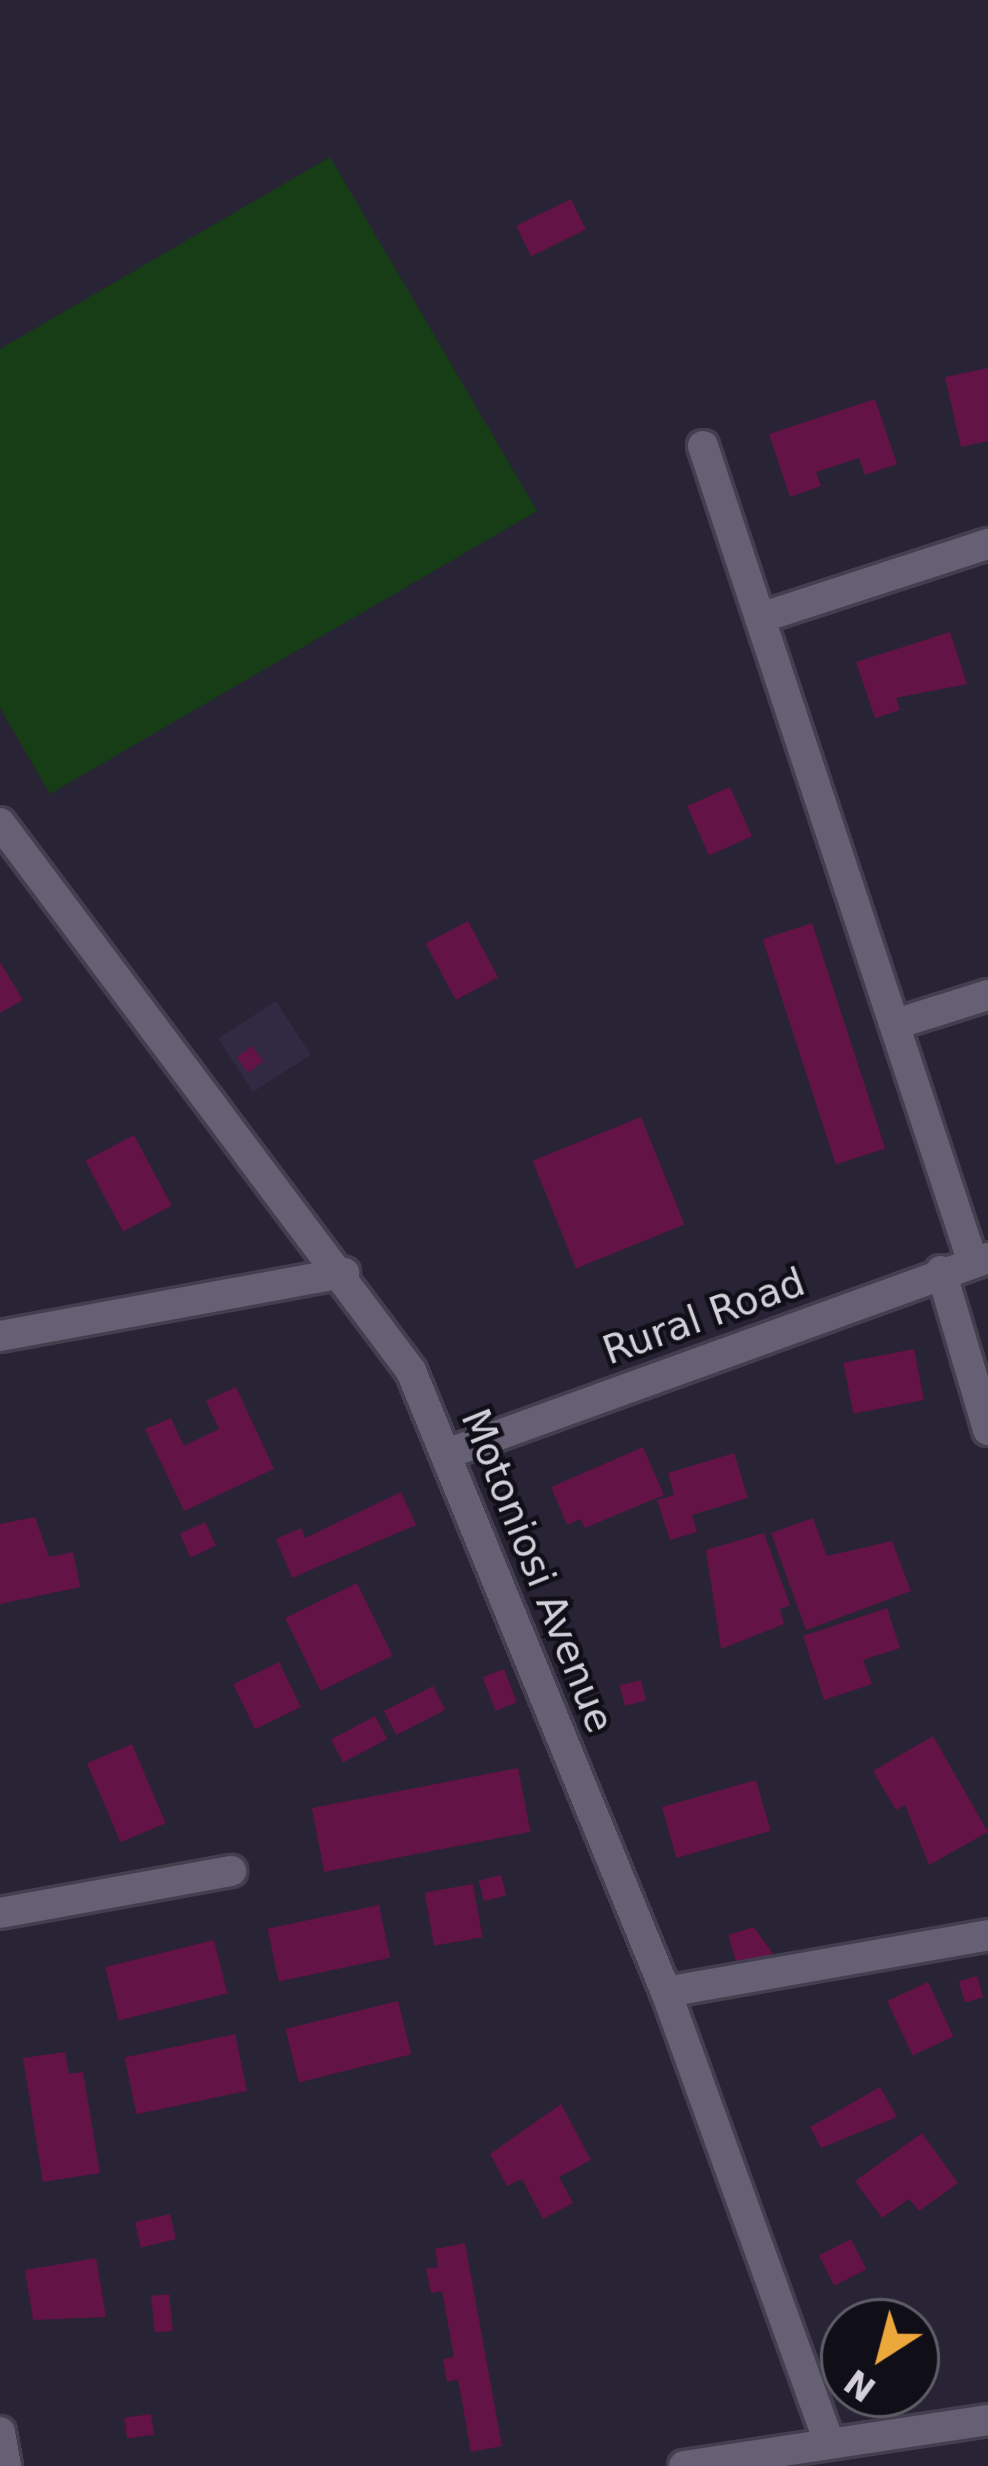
<!DOCTYPE html>
<html>
<head>
<meta charset="utf-8">
<style>
	body { margin:0 }
	#map { position:relative; width:988px; height:2466px; overflow:hidden; background:#282335; font-family:"DejaVu Sans",sans-serif }
	div>[style] { position:absolute }
	.built>* { inset:0; background:#312a42; transform-origin:0 0 }
	.green>* { inset:0; background:#163d16 }
	.building>* { inset:0; background:#641346; transform-origin:0 0 }
	.roads { filter:drop-shadow(3px 0 #433f4e) drop-shadow(-3px 0 #433f4e) drop-shadow(0 3px #433f4e) drop-shadow(0 -3px #433f4e) }
	.minor>* { height:30px; margin:-15px; padding:0 15px; transform-origin:15px; border-radius:15px; background:#666074 }
	.tertiary>* { height:30px; margin:-15px; padding:0 15px; transform-origin:15px; border-radius:15px; background:#666074 }
	span { translate:-50% -50%; white-space:nowrap; text-align:center; line-height:1.15; -webkit-text-stroke:9px #100e16; paint-order:stroke }
	.street-label { font-size:39px; color:#d3d0db }
	.north { position:absolute; left:820px; top:2298px; width:120px; height:120px; box-sizing:border-box; background:#100e16; border:3px solid #5e5c65; border-radius:50%; rotate:216deg; font-size:33px; font-weight:700; line-height:48px; text-align:center; color:#d3d0db }
	.north::after { content:''; display:block; margin:auto; width:42px; height:54px; background:#eda83c; clip-path:polygon(50% 0,100% 100%,50% 72%,0 100%) }
</style>
</head>
<body>
<div id="map">
	<div class="built">
		<div style="left:276px;top:1001px;width:64px;height:69px;rotate:57deg"></div>
	</div>
	<div class="green">
		<div style="clip-path:polygon(330px 157px,537px 511px,50px 794px,0 708px,0 349px)"></div>
	</div>
	<div class="building">
		<div style="left:571px;top:199px;width:34px;height:61px;rotate:64deg"></div>
		<div style="clip-path:polygon(988px 368px,988px 441px,961px 447px,945px 377px)"></div>
		<div style="clip-path:polygon(875px 399px,897px 464px,865px 475px,859px 458px,816px 472px,821px 486px,790px 497px,769px 434px)"></div>
		<div style="clip-path:polygon(950px 632px,967px 684px,896px 698px,900px 710px,875px 718px,856px 662px)"></div>
		<div style="left:730px;top:787px;width:54px;height:47px;rotate:66deg"></div>
		<div style="left:468px;top:921px;width:64px;height:48px;rotate:62deg"></div>
		<div style="left:812px;top:923px;width:237px;height:52px;rotate:72deg"></div>
		<div style="clip-path:polygon(0 962px,23px 1000px,0 1013px)"></div>
		<div style="left:252px;top:1046px;width:19px;height:19px;rotate:54deg"></div>
		<div style="left:641px;top:1117px;width:116px;height:117px;rotate:68deg"></div>
		<div style="left:134px;top:1135px;width:80px;height:55px;rotate:62deg"></div>
		<div style="left:914px;top:1349px;width:52px;height:72px;rotate:79deg"></div>
		<div style="clip-path:polygon(236px 1387px,274px 1469px,184px 1511px,145px 1429px,171px 1418px,184px 1446px,219px 1429px,206px 1401px)"></div>
		<div style="clip-path:polygon(643px 1447px,664px 1495px,585px 1528px,580px 1519px,567px 1525px,551px 1487px)"></div>
		<div style="clip-path:polygon(734px 1453px,748px 1498px,692px 1515px,697px 1532px,670px 1540px,657px 1500px,674px 1495px,668px 1473px)"></div>
		<div style="clip-path:polygon(401px 1492px,416px 1525px,292px 1578px,276px 1539px,301px 1528px,305px 1538px)"></div>
		<div style="clip-path:polygon(35px 1517px,49px 1557px,73px 1552px,80px 1587px,0 1604px,0 1524px)"></div>
		<div style="clip-path:polygon(813px 1518px,827px 1556px,892px 1541px,911px 1591px,806px 1630px,771px 1533px)"></div>
		<div style="left:205px;top:1522px;width:26px;height:28px;rotate:65deg"></div>
		<div style="clip-path:polygon(764px 1533px,790px 1605px,780px 1609px,784px 1624px,721px 1649px,706px 1550px)"></div>
		<div style="left:357px;top:1583px;width:81px;height:80px;rotate:64deg"></div>
		<div style="clip-path:polygon(887px 1608px,900px 1648px,863px 1660px,872px 1684px,824px 1700px,803px 1636px)"></div>
		<div style="left:279px;top:1662px;width:50px;height:51px;rotate:64deg"></div>
		<div style="left:504px;top:1669px;width:36px;height:23px;rotate:69deg"></div>
		<div style="left:641px;top:1680px;width:21px;height:22px;rotate:76deg"></div>
		<div style="left:433px;top:1686px;width:27px;height:55px;rotate:63deg"></div>
		<div style="left:375px;top:1716px;width:26px;height:50px;rotate:62deg"></div>
		<div style="clip-path:polygon(933px 1736px,988px 1832px,929px 1865px,905px 1805px,896px 1810px,873px 1771px)"></div>
		<div style="left:132px;top:1744px;width:86px;height:49px;rotate:67deg"></div>
		<div style="left:518px;top:1768px;width:65px;height:210px;rotate:79deg"></div>
		<div style="left:756px;top:1780px;width:53px;height:98px;rotate:74deg"></div>
		<div style="left:501px;top:1875px;width:21px;height:23px;rotate:76deg"></div>
		<div style="left:473px;top:1884px;width:54px;height:49px;rotate:80deg"></div>
		<div style="left:379px;top:1905px;width:54px;height:114px;rotate:78deg"></div>
		<div style="clip-path:polygon(754px 1927px,775px 1957px,738px 1968px,728px 1935px)"></div>
		<div style="left:214px;top:1940px;width:55px;height:112px;rotate:76deg"></div>
		<div style="left:977px;top:1976px;width:22px;height:19px;rotate:74deg"></div>
		<div style="left:928px;top:1982px;width:60px;height:45px;rotate:65deg"></div>
		<div style="left:398px;top:2001px;width:55px;height:116px;rotate:76deg"></div>
		<div style="left:235px;top:2034px;width:58px;height:113px;rotate:78deg"></div>
		<div style="clip-path:polygon(65px 2052px,69px 2074px,83px 2072px,100px 2173px,43px 2182px,23px 2058px)"></div>
		<div style="clip-path:polygon(880px 2087px,897px 2117px,821px 2148px,810px 2127px)"></div>
		<div style="clip-path:polygon(561px 2104px,591px 2160px,559px 2177px,573px 2203px,543px 2219px,522px 2179px,507px 2186px,490px 2154px)"></div>
		<div style="clip-path:polygon(922px 2133px,958px 2183px,919px 2211px,909px 2199px,882px 2218px,855px 2181px)"></div>
		<div style="left:170px;top:2214px;width:26px;height:36px;rotate:77deg"></div>
		<div style="left:851px;top:2239px;width:34px;height:36px;rotate:63deg"></div>
		<div style="clip-path:polygon(465px 2243px,502px 2446px,471px 2452px,458px 2379px,447px 2382px,443px 2359px,454px 2357px,442px 2291px,431px 2293px,426px 2269px,438px 2267px,435px 2249px)"></div>
		<div style="clip-path:polygon(96px 2258px,106px 2317px,33px 2320px,25px 2270px)"></div>
		<div style="left:169px;top:2294px;width:37px;height:18px;rotate:84deg"></div>
		<div style="clip-path:polygon(920px 2371px,925px 2397px,886px 2406px,884px 2394px,916px 2394px)"></div>
		<div style="left:151px;top:2414px;width:21px;height:27px;rotate:82deg"></div>
	</div>
	<div class="roads">
		<div class="minor">
			<div style="left:703px;top:446px;width:860px;rotate:71.71deg"></div>
			<div style="left:760px;top:618px;width:240px;rotate:-18deg"></div>
			<div style="left:0;top:823px;width:685px;rotate:53.13deg"></div>
			<div style="left:411px;top:1371px;width:671px;rotate:67.68deg"></div>
			<div style="left:666px;top:1992px;width:480px;rotate:70.1deg"></div>
			<div style="left:899px;top:1023px;width:93px;rotate:-17.5deg"></div>
			<div style="left:941px;top:1271px;width:166px;rotate:73.5deg"></div>
			<div style="left:0;top:1336px;width:350px;rotate:-10.4deg"></div>
			<div style="left:449px;top:1453px;width:573px;rotate:-19.89deg"></div>
			<div style="left:0;top:1913px;width:235px;rotate:-10.3deg"></div>
			<div style="left:666px;top:1992px;width:327px;rotate:-10deg"></div>
			<div style="left:0;top:2432px;width:35px;rotate:80deg"></div>
		</div>
		<div class="tertiary">
			<div style="left:684px;top:2466px;width:307px;rotate:-8.6deg"></div>
		</div>
	</div>
	<div class="street-label">
		<span style="left:704px;top:1317px;rotate:-20deg">Rural Road</span>
		<span style="left:537px;top:1571px;rotate:68deg">Motoniosi Avenue</span>
	</div>
	<div class="north">N</div>
</div>
</body>
</html>
